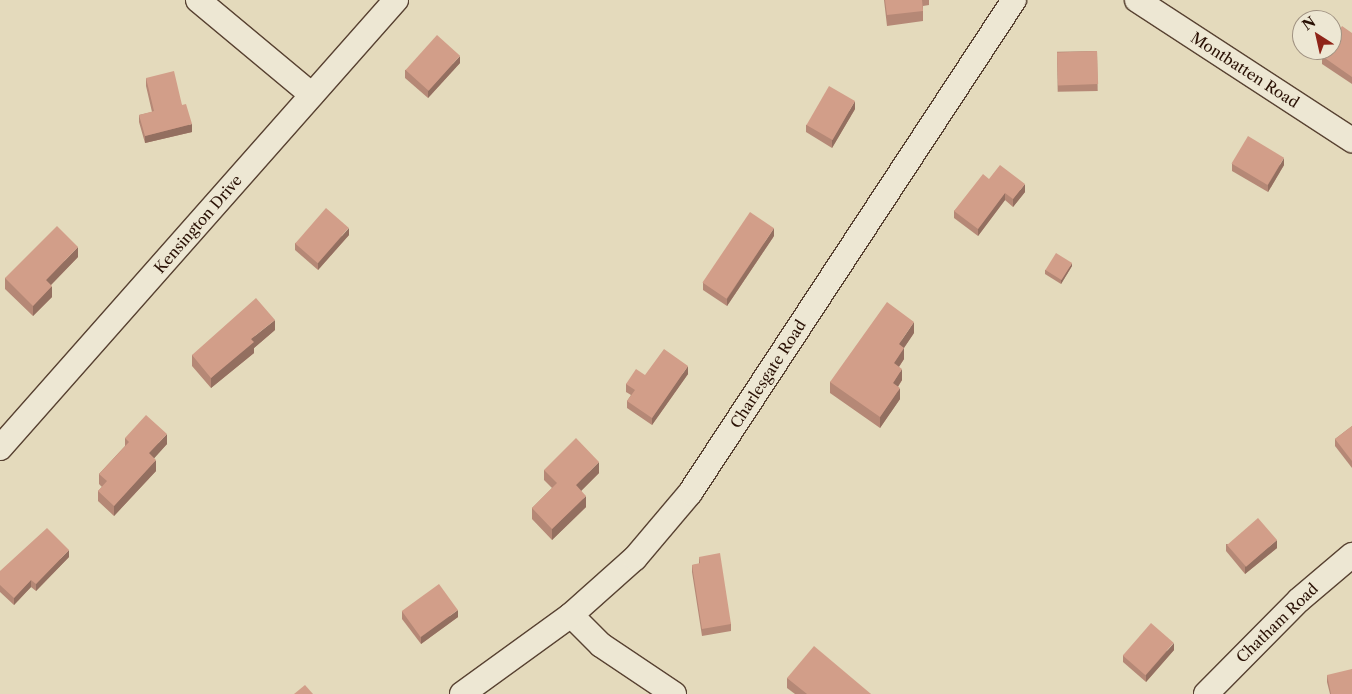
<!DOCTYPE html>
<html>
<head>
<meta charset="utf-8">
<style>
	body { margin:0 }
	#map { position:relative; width:1352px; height:694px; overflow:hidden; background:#e4dabc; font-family:"Libre Caslon Text",serif }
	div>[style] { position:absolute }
	.roads { filter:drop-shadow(1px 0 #584232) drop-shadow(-1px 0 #584232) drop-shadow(0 1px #584232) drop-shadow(0 -1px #584232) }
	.minor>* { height:24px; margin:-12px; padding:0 12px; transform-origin:12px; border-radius:12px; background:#ede7d3 }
	.wall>* { inset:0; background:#b58876; transform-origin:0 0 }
	.shaded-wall>* { inset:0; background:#936f60 }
	.building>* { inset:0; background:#d29e89; transform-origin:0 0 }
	span { translate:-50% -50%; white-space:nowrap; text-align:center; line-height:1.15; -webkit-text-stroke:4px #ede7d3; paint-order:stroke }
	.street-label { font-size:15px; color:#291004 }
	.north { position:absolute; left:1292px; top:10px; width:50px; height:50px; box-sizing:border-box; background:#ede7d3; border:1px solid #9f9180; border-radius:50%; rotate:325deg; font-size:14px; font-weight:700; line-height:20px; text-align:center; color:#291004 }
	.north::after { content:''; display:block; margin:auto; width:18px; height:22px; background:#8f2418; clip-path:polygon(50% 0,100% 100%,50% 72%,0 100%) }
</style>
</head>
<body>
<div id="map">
	<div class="roads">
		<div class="minor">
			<div style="left:198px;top:0;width:148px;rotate:39.8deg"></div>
			<div style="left:1137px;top:0;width:257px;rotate:33.1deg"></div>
			<div style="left:0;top:448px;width:598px;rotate:-48.53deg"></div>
			<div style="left:571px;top:615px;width:42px;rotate:45deg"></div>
			<div style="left:601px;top:645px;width:88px;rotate:33.9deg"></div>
			<div style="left:462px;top:694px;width:135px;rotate:-35.9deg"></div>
			<div style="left:571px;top:615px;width:86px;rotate:-41.7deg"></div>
			<div style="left:635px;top:558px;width:85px;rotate:-49.8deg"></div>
			<div style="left:690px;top:493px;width:590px;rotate:-56.69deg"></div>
			<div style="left:1206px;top:694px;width:132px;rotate:-45.3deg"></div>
			<div style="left:1299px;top:600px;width:70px;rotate:-40.3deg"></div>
		</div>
	</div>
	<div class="wall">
		<div style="clip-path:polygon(884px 0,929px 0,929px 5px,923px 6px,923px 21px,887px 26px)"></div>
		<div style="clip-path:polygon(1352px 33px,1352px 84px,1322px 64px,1322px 56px)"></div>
		<div style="left:1097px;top:51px;width:40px;height:40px;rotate:89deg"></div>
		<div style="clip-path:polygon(460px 63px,428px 98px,405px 78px,405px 70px)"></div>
		<div style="clip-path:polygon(146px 78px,182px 105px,192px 132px,145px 143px,139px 122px,139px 115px,152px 112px,146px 86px)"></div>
		<div style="clip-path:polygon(855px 109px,832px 148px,806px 132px,806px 125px)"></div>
		<div style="clip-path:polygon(1232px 164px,1284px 165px,1268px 192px,1232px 171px)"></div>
		<div style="clip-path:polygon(989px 179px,1025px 192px,1013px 207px,1005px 200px,978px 236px,954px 218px,954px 211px)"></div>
		<div style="clip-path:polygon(349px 235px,318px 270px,295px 250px,295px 243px)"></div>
		<div style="clip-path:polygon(774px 236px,727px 306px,703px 290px,703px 283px)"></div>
		<div style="clip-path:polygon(78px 257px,51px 285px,52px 297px,33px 316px,5px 289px,5px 278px)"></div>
		<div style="clip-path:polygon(1072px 266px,1061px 284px,1045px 274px,1045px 270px)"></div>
		<div style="clip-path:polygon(275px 330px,254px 348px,254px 353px,211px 388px,192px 366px,192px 355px)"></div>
		<div style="clip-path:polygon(914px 333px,904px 348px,904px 359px,899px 367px,902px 380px,898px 387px,900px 399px,880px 428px,830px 393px,830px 382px)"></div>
		<div style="clip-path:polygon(688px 374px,652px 425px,627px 408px,627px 401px,631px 395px,626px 392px,626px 384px,645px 375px)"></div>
		<div style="clip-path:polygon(1352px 426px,1352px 468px,1335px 446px,1335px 439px)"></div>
		<div style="clip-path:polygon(125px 438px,167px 444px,154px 458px,156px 471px,114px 516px,98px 501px,98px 491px,102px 487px,99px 484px,99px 474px,125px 446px)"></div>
		<div style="clip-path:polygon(544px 470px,599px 473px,581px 491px,586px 507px,552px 540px,532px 519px,532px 508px,552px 488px,544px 480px)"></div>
		<div style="clip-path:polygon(1226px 544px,1277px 548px,1245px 574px,1226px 551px)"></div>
		<div style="clip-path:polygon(69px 557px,36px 591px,31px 587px,14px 605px,0 592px,0 571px)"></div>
		<div style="clip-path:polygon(699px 557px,731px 624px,731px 631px,702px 636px,692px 572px,692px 565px,699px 564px)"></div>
		<div style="clip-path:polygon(402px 611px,458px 617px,421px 644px,402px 619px)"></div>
		<div style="clip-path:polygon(1174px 650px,1146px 682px,1123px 662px,1123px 655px)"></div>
		<div style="clip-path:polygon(1327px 675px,1352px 694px,1330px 694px,1327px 682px)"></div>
		<div style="clip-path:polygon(787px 678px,871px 694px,795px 694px,787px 688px)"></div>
	</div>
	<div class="shaded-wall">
		<div style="clip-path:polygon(460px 56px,460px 63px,428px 98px,428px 91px)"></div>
		<div style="clip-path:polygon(855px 101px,855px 109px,832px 148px,832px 140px)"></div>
		<div style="clip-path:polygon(192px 124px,192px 132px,145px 143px,145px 136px)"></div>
		<div style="clip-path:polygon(1284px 158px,1284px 165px,1268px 192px,1268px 185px)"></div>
		<div style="clip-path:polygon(1025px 184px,1025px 192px,1013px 207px,1013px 199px)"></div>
		<div style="clip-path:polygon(1005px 193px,1005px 200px,978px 236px,978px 229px)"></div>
		<div style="clip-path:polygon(349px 228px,349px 235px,318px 270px,318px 263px)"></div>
		<div style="clip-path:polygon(774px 228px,774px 236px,727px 306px,727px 299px)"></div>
		<div style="clip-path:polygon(78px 247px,78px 257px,46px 290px,46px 280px)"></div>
		<div style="clip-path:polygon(1072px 263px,1072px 266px,1061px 284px,1061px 280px)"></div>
		<div style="clip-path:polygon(52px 286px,52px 297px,33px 316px,33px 306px)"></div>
		<div style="clip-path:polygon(275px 320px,275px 330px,254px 348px,254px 353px,211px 388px,211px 378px,251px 339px)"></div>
		<div style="clip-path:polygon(914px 322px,914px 333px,899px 355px,899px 344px)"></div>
		<div style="clip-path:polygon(904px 348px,904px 359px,894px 374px,894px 363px)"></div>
		<div style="clip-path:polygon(688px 366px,688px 374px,652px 425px,652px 418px)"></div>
		<div style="clip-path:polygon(902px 369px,902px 380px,893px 394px,893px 383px)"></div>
		<div style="clip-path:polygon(900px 388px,900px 399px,880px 428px,880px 417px)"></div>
		<div style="clip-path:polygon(167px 434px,167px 444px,149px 464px,149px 453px)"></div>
		<div style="clip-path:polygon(156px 460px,156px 471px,114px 516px,114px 506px)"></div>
		<div style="clip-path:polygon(599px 462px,599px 473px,576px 496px,576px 485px)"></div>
		<div style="clip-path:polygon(586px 496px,586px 507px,552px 540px,552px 529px)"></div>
		<div style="clip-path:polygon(1277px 540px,1277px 548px,1245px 574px,1245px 567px)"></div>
		<div style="clip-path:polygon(69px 550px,69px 557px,36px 591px,36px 584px)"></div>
		<div style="clip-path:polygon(31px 580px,31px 587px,14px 605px,14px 598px)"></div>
		<div style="clip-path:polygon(458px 610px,458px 617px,421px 644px,421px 637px)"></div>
		<div style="clip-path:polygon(1174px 643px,1174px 650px,1146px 682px,1146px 675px)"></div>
	</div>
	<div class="building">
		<div style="clip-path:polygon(885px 0,922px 0,923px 11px,887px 15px)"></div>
		<div style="clip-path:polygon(1342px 26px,1352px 33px,1352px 77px,1322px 56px,1326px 50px,1332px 50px,1332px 41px)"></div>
		<div style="left:437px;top:35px;width:31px;height:47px;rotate:42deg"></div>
		<div style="left:1097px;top:51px;width:33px;height:40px;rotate:88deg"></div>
		<div style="clip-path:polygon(174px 71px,182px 105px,186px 104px,192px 124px,145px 136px,139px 115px,154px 111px,146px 78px)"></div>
		<div style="left:829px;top:86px;width:30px;height:45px;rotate:30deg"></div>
		<div style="left:1248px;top:136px;width:42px;height:32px;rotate:31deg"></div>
		<div style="clip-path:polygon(1000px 165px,1025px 184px,1013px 199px,1005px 193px,978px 229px,954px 211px,983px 174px,989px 179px)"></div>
		<div style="left:326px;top:208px;width:30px;height:47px;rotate:41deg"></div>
		<div style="left:750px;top:212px;width:29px;height:85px;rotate:34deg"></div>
		<div style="clip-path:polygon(57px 226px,78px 247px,46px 280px,52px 286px,33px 306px,5px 278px)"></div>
		<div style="left:1056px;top:253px;width:19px;height:20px;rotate:32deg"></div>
		<div style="clip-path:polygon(256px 298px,275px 320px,251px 339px,254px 342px,211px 378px,192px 355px)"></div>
		<div style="clip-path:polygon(887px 302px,914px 322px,899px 344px,904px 348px,894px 363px,902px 369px,893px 383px,900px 388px,880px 417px,830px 382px)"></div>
		<div style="clip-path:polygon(664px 349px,688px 366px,652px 418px,627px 401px,635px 390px,626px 384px,636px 369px,645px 375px)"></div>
		<div style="clip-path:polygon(146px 415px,167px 434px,149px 453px,156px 460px,114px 506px,98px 491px,107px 481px,99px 474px,129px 442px,125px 438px)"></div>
		<div style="clip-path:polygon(1352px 426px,1352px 461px,1335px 439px)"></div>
		<div style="clip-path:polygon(576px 438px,599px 462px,576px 485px,586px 496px,552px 529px,532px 508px,557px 483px,544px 470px)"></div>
		<div style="left:1258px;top:518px;width:29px;height:41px;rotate:49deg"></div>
		<div style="clip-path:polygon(47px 528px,69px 550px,36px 584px,31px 580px,14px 598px,0 585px,0 571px)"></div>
		<div style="clip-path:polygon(720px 553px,731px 624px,702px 629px,692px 565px,700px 563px,699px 557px)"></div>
		<div style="left:439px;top:584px;width:32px;height:46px;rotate:54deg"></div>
		<div style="left:1151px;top:623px;width:30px;height:43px;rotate:41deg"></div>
		<div style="clip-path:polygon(814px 646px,871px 694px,807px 694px,787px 678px)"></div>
		<div style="clip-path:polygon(1352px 669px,1352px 694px,1331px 694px,1327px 675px)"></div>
		<div style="clip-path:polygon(305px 685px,313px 694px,294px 694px)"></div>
	</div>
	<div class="street-label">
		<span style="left:1245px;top:70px;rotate:33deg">Montbatten Road</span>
		<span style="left:198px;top:224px;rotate:-49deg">Kensington Drive</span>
		<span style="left:768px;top:374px;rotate:-57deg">Charlesgate Road</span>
		<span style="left:1277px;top:623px;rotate:-44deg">Chatham Road</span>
	</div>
	<div class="north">N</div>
</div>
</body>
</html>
